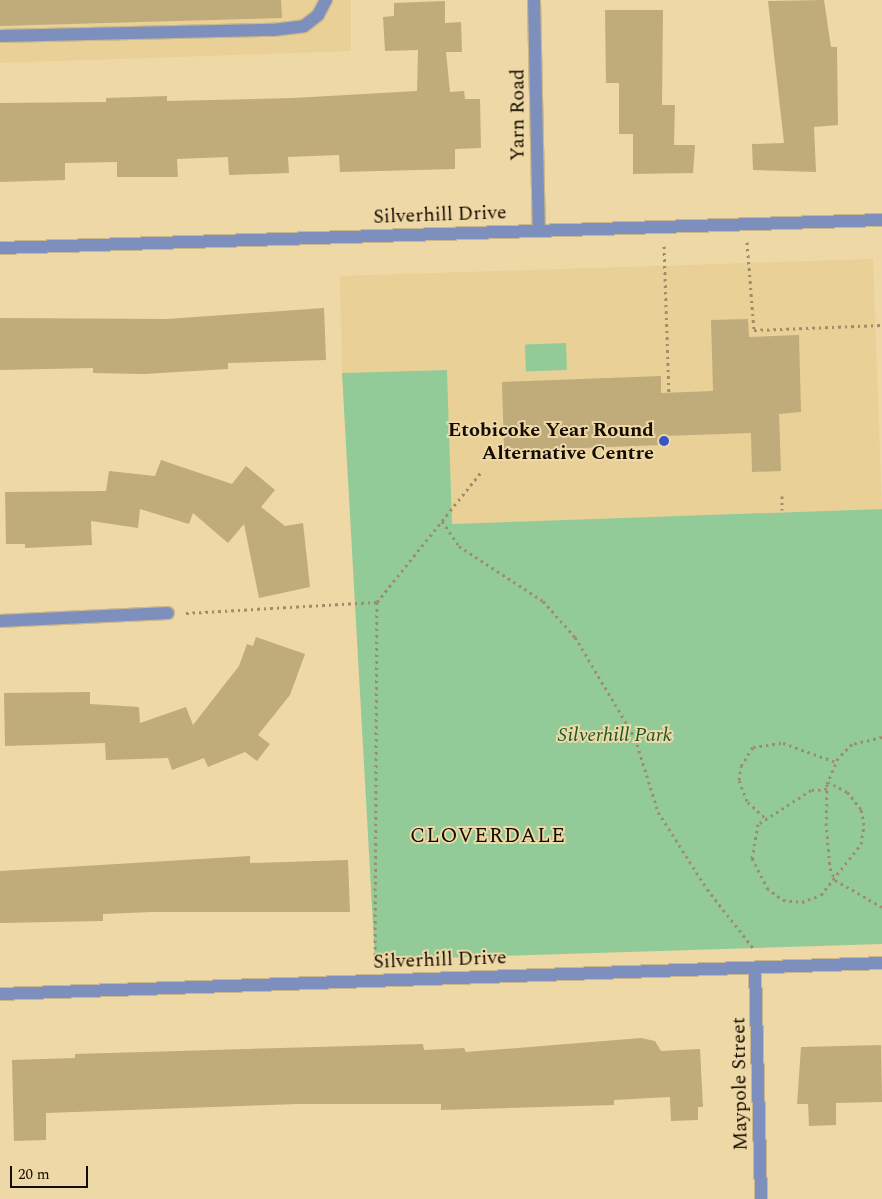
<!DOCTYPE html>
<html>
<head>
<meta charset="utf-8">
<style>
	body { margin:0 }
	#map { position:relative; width:882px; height:1199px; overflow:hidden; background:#eed8a6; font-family:Spectral,serif }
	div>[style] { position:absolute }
	.built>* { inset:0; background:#e9d096 }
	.green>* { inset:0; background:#93cb98; transform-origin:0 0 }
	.building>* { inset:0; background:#c0ab7a }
	.path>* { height:3px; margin-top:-1.5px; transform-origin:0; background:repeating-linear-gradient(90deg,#9e8d69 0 2.5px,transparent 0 6.5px) }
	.roads { filter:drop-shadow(1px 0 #cbb78b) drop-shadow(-1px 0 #cbb78b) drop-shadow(0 1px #cbb78b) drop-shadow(0 -1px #cbb78b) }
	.minor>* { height:12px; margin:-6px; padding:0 6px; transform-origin:6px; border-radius:6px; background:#7d8fbd }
	.dots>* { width:14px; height:14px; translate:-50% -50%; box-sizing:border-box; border:2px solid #eed8a6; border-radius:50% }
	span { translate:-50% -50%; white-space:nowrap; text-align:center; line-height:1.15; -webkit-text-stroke:4px #eed8a6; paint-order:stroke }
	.street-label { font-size:20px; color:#140c00 }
	.poi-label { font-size:20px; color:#140c00; font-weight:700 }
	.right { translate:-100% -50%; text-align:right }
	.park-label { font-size:20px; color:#195926; font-style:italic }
	.neighbourhood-label { font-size:21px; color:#140c00; letter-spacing:1px }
	.scale { position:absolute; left:10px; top:1166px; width:78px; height:22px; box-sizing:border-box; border:2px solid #140c00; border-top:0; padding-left:6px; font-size:15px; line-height:18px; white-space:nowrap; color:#140c00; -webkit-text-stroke:4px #eed8a6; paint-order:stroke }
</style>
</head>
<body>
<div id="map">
	<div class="built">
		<div style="clip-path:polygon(0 0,351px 0,351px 51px,0 63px)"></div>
		<div style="clip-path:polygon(873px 259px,882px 509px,452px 524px,447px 370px,342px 373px,340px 276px)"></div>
	</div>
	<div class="green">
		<div style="left:566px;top:343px;width:27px;height:41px;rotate:88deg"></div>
		<div style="clip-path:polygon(447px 370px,452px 524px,882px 509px,882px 944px,375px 960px,342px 373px)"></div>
	</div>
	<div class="building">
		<div style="clip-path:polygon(0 0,281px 0,282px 18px,0 26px)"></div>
		<div style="clip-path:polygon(824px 0,831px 47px,837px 47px,838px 125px,814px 127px,816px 172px,753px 170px,752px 144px,784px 143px,768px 1px)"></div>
		<div style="clip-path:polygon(445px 1px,445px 23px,461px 22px,462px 52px,446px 52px,450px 92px,464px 91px,465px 99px,480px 99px,481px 148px,455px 149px,455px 169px,340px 172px,339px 155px,288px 157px,289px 173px,229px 175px,228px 157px,177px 159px,178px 177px,117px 177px,117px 162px,65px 163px,65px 180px,0 182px,0 103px,106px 102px,106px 98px,167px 96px,167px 101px,293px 98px,417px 91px,418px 50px,385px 51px,383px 17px,394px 16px,394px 3px)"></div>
		<div style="clip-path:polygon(605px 10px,663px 10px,662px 105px,675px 105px,674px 145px,695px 145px,693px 173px,633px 174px,633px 134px,619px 134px,619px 83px,606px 83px)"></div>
		<div style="clip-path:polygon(324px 308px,326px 360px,228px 363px,228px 369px,144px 374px,93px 373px,93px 368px,0 370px,0 318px,167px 319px)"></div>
		<div style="clip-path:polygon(748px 319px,749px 337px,799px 335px,801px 412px,779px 414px,781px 471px,752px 472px,751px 433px,663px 436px,663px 445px,504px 451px,502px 382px,661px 376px,661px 393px,713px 391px,711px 320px)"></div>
		<div style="clip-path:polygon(161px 460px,232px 484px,246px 466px,275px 490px,261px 507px,285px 526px,303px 523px,310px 587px,259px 598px,244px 524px,228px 543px,193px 513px,189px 524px,140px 509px,138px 528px,91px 521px,92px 545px,25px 548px,25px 544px,6px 544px,5px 492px,106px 491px,109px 471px,155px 476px)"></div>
		<div style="clip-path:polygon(256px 637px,305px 654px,290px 695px,258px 735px,270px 744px,257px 761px,245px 752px,208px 767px,204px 758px,172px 770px,168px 758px,106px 760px,105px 743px,5px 746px,4px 693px,90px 692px,90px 704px,139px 707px,140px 723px,186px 707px,193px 725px,239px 666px,247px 644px,253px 646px)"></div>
		<div style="clip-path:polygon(250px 856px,250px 863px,348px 860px,350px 912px,152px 912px,103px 914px,103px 921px,0 923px,0 871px)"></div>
		<div style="clip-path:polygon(641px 1038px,655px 1041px,661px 1051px,700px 1049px,703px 1107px,698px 1107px,698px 1120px,671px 1121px,670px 1097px,614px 1100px,614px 1105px,441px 1110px,441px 1104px,298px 1104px,46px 1113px,46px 1140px,14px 1141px,12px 1060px,75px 1058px,75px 1054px,423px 1044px,424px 1050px,464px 1048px,466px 1052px)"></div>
		<div style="clip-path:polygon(881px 1045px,882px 1102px,836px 1103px,836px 1125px,809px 1126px,808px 1104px,797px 1104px,801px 1047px)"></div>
	</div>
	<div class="path">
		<div style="left:747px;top:242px;width:88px;rotate:85.5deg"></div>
		<div style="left:754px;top:330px;width:128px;rotate:-2.2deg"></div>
		<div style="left:664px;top:246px;width:147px;rotate:88.1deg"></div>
		<div style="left:782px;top:496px;width:14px;rotate:90deg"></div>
		<div style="left:442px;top:521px;width:30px;rotate:56deg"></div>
		<div style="left:459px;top:546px;width:100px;rotate:33.2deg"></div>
		<div style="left:543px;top:601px;width:48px;rotate:48.4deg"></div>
		<div style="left:575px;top:637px;width:117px;rotate:59.3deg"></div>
		<div style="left:635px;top:738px;width:77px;rotate:72.7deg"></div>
		<div style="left:658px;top:812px;width:91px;rotate:57.5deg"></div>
		<div style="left:707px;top:889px;width:76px;rotate:51.9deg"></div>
		<div style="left:186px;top:613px;width:191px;rotate:-3.3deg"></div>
		<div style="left:882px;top:737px;width:31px;rotate:167deg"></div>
		<div style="left:852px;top:744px;width:20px;rotate:135deg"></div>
		<div style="left:838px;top:758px;width:28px;rotate:113deg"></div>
		<div style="left:827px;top:784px;width:39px;rotate:91deg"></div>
		<div style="left:826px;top:823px;width:45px;rotate:84.9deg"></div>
		<div style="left:830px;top:868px;width:13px;rotate:67deg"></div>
		<div style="left:835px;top:880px;width:54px;rotate:29.9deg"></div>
		<div style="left:827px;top:789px;width:16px;rotate:176deg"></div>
		<div style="left:811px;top:790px;width:63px;rotate:147.3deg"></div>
		<div style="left:758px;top:824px;width:35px;rotate:100deg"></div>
		<div style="left:752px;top:858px;width:34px;rotate:63deg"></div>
		<div style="left:767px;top:888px;width:20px;rotate:37deg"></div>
		<div style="left:783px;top:900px;width:19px;rotate:6deg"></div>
		<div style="left:802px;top:902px;width:20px;rotate:-20deg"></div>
		<div style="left:821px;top:895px;width:65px;rotate:-51.9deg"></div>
		<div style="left:861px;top:844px;width:19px;rotate:-81deg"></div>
		<div style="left:864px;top:825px;width:16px;rotate:-101deg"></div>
		<div style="left:861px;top:809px;width:22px;rotate:-129deg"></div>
		<div style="left:847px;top:792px;width:21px;rotate:-152deg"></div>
		<div style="left:764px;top:817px;width:23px;rotate:-137deg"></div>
		<div style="left:747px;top:801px;width:22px;rotate:-111deg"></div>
		<div style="left:739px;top:780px;width:14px;rotate:-82deg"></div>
		<div style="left:741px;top:766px;width:22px;rotate:-58deg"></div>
		<div style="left:753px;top:747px;width:30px;rotate:-8deg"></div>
		<div style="left:783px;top:743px;width:56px;rotate:19.7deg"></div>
		<div style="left:375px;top:962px;width:360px;rotate:-89.7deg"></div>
		<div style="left:377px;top:602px;width:166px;rotate:-51.3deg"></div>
	</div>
	<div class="roads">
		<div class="minor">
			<div style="left:534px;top:0;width:230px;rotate:88.8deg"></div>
			<div style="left:0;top:36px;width:273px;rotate:-1.3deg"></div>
			<div style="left:273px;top:30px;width:31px;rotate:-7deg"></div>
			<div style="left:304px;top:26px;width:18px;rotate:-38deg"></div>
			<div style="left:318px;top:15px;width:17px;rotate:-62deg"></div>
			<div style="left:0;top:248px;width:882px;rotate:-1.82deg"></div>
			<div style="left:0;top:621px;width:168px;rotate:-2.7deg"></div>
			<div style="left:755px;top:968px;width:231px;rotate:88.5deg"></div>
			<div style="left:0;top:994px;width:883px;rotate:-2.01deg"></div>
		</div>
	</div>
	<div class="dots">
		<div style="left:664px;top:441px;background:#3556c7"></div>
	</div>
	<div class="street-label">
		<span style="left:518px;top:115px;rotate:-90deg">Yarn Road</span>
		<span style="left:440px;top:215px;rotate:-2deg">Silverhill Drive</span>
		<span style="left:440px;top:960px;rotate:-2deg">Silverhill Drive</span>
		<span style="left:740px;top:1084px;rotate:-91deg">Maypole Street</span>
	</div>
	<div class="poi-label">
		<span class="right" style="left:654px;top:442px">Etobicoke Year Round<br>Alternative Centre</span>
	</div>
	<div class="park-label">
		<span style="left:615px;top:735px">Silverhill Park</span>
	</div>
	<div class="neighbourhood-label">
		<span style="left:488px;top:836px">CLOVERDALE</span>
	</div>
	<div class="scale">20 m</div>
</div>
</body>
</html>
